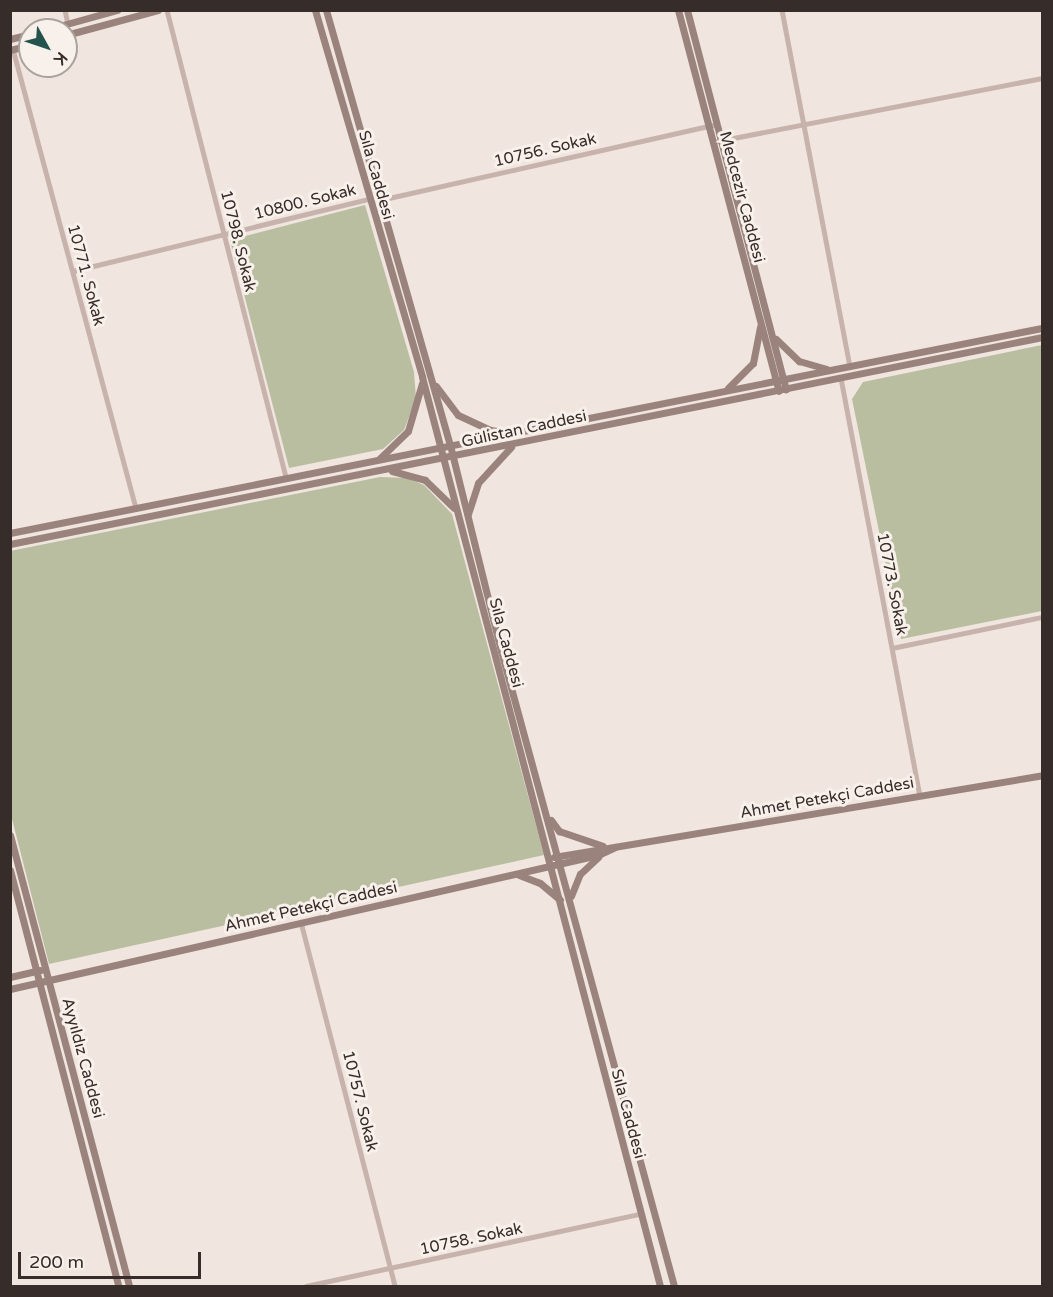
<!DOCTYPE html>
<html>
<head>
<meta charset="utf-8">
<style>
	body { margin:0 }
	#map { position:relative; width:1053px; height:1297px; overflow:hidden; background:#f0e5df; font-family:"Varela Round",sans-serif }
	div>[style] { position:absolute }
	.green>* { inset:0; background:#b9bea0 }
	.street>* { height:4.5px; margin:-2.25px; padding:0 2.25px; transform-origin:2.25px; border-radius:2.25px; background:#c7b3ac }
	.secondary>* { height:7px; margin:-3.5px; padding:0 3.5px; transform-origin:3.5px; border-radius:3.5px; background:#9b837d }
	span { translate:-50% -50%; white-space:nowrap; text-align:center; line-height:1.15; -webkit-text-stroke:6px #f8f0eb; paint-order:stroke }
	.street-label { font-size:16px; color:#362c2a }
	.frame { position:absolute; inset:0; border:12px solid #362c2a; pointer-events:none }
	.north { position:absolute; left:18px; top:18px; width:60px; height:60px; box-sizing:border-box; background:#f8f0eb; border:2px solid #aaa29e; border-radius:50%; rotate:130deg; font-size:16px; font-weight:700; line-height:24px; text-align:center; color:#362c2a }
	.north::after { content:''; display:block; margin:auto; width:21px; height:27px; background:#24534e; clip-path:polygon(50% 0,100% 100%,50% 72%,0 100%) }
	.scale { position:absolute; left:18px; top:1252px; width:183px; height:27px; box-sizing:border-box; border:3px solid #362c2a; border-top:0; padding-left:8px; font-size:18px; line-height:21px; white-space:nowrap; color:#362c2a; -webkit-text-stroke:4px #f8f0eb; paint-order:stroke }
</style>
</head>
<body>
<div id="map">
	<div class="green">
		<div style="clip-path:polygon(365px 205px,414px 372px,416px 398px,404px 430px,383px 449px,289px 468px,230px 240px)"></div>
		<div style="clip-path:polygon(1042px 345px,1042px 611px,901px 639px,852px 399px,863px 382px)"></div>
		<div style="clip-path:polygon(380px 477px,407px 478px,424px 485px,452px 514px,544px 855px,49px 964px,11px 815px,10px 551px)"></div>
	</div>
	<div class="street">
		<div style="left:65px;top:10px;width:14px;rotate:78deg"></div>
		<div style="left:167px;top:10px;width:483px;rotate:75.7deg"></div>
		<div style="left:782px;top:10px;width:362px;rotate:79.2deg"></div>
		<div style="left:13px;top:49px;width:474px;rotate:75deg"></div>
		<div style="left:718px;top:141px;width:330px;rotate:-11deg"></div>
		<div style="left:380px;top:200px;width:344px;rotate:-12.7deg"></div>
		<div style="left:73px;top:271px;width:305px;rotate:-13.7deg"></div>
		<div style="left:841px;top:378px;width:424px;rotate:79.3deg"></div>
		<div style="left:892px;top:648px;width:153px;rotate:-11.7deg"></div>
		<div style="left:301px;top:922px;width:376px;rotate:75.5deg"></div>
		<div style="left:306px;top:1286px;width:342px;rotate:-12.2deg"></div>
	</div>
	<div class="secondary">
		<div style="left:315px;top:10px;width:382px;rotate:73.7deg"></div>
		<div style="left:422px;top:377px;width:940px;rotate:75.33deg"></div>
		<div style="left:326px;top:10px;width:452px;rotate:74.1deg"></div>
		<div style="left:450px;top:445px;width:212px;rotate:76.1deg"></div>
		<div style="left:501px;top:651px;width:658px;rotate:74.76deg"></div>
		<div style="left:678px;top:10px;width:394px;rotate:75.2deg"></div>
		<div style="left:687px;top:10px;width:392px;rotate:75.4deg"></div>
		<div style="left:45px;top:30px;width:75px;rotate:-15.5deg"></div>
		<div style="left:66px;top:35px;width:95px;rotate:-15.2deg"></div>
		<div style="left:10px;top:39px;width:21px;rotate:-14deg"></div>
		<div style="left:10px;top:50px;width:21px;rotate:-14deg"></div>
		<div style="left:776px;top:339px;width:32px;rotate:44deg"></div>
		<div style="left:799px;top:361px;width:29px;rotate:16deg"></div>
		<div style="left:436px;top:386px;width:36px;rotate:53deg"></div>
		<div style="left:458px;top:415px;width:35px;rotate:25deg"></div>
		<div style="left:490px;top:430px;width:15px;rotate:8deg"></div>
		<div style="left:728px;top:388px;width:35px;rotate:-45deg"></div>
		<div style="left:753px;top:363px;width:37px;rotate:-79deg"></div>
		<div style="left:379px;top:459px;width:40px;rotate:-44deg"></div>
		<div style="left:408px;top:431px;width:50px;rotate:-73.7deg"></div>
		<div style="left:392px;top:471px;width:34px;rotate:15deg"></div>
		<div style="left:425px;top:480px;width:40px;rotate:44deg"></div>
		<div style="left:468px;top:514px;width:33px;rotate:-72deg"></div>
		<div style="left:478px;top:483px;width:49px;rotate:-47.5deg"></div>
		<div style="left:10px;top:533px;width:1052px;rotate:-11.24deg"></div>
		<div style="left:10px;top:544px;width:1053px;rotate:-11.34deg"></div>
		<div style="left:551px;top:820px;width:14px;rotate:54deg"></div>
		<div style="left:559px;top:831px;width:46px;rotate:18.8deg"></div>
		<div style="left:10px;top:835px;width:466px;rotate:75.2deg"></div>
		<div style="left:554px;top:857px;width:495px;rotate:-9.5deg"></div>
		<div style="left:10px;top:870px;width:430px;rotate:75.4deg"></div>
		<div style="left:519px;top:875px;width:22px;rotate:21deg"></div>
		<div style="left:540px;top:883px;width:26px;rotate:40deg"></div>
		<div style="left:571px;top:896px;width:24px;rotate:-68deg"></div>
		<div style="left:580px;top:874px;width:25px;rotate:-43deg"></div>
		<div style="left:10px;top:977px;width:31px;rotate:-13deg"></div>
		<div style="left:10px;top:989px;width:603px;rotate:-12.84deg"></div>
		<div style="left:598px;top:855px;width:19px;rotate:-25deg"></div>
	</div>
	<div class="street-label">
		<span style="left:545px;top:150px;rotate:-13deg">10756. Sokak</span>
		<span style="left:376px;top:175px;rotate:74deg">Sıla Caddesi</span>
		<span style="left:742px;top:197px;rotate:75deg">Medcezir Caddesi</span>
		<span style="left:305px;top:202px;rotate:-14deg">10800. Sokak</span>
		<span style="left:238px;top:241px;rotate:76deg">10798. Sokak</span>
		<span style="left:86px;top:275px;rotate:75deg">10771. Sokak</span>
		<span style="left:524px;top:429px;rotate:-12deg">Gülistan Caddesi</span>
		<span style="left:892px;top:584px;rotate:79deg">10773. Sokak</span>
		<span style="left:506px;top:643px;rotate:75deg">Sıla Caddesi</span>
		<span style="left:827px;top:798px;rotate:-10deg">Ahmet Petekçi Caddesi</span>
		<span style="left:311px;top:907px;rotate:-13deg">Ahmet Petekçi Caddesi</span>
		<span style="left:83px;top:1058px;rotate:75deg">Ayyıldız Caddesi</span>
		<span style="left:360px;top:1101px;rotate:76deg">10757. Sokak</span>
		<span style="left:628px;top:1114px;rotate:75deg">Sıla Caddesi</span>
		<span style="left:471px;top:1239px;rotate:-12deg">10758. Sokak</span>
	</div>
	<div class="frame"></div>
	<div class="north">K</div>
	<div class="scale">200 m</div>
</div>
</body>
</html>
